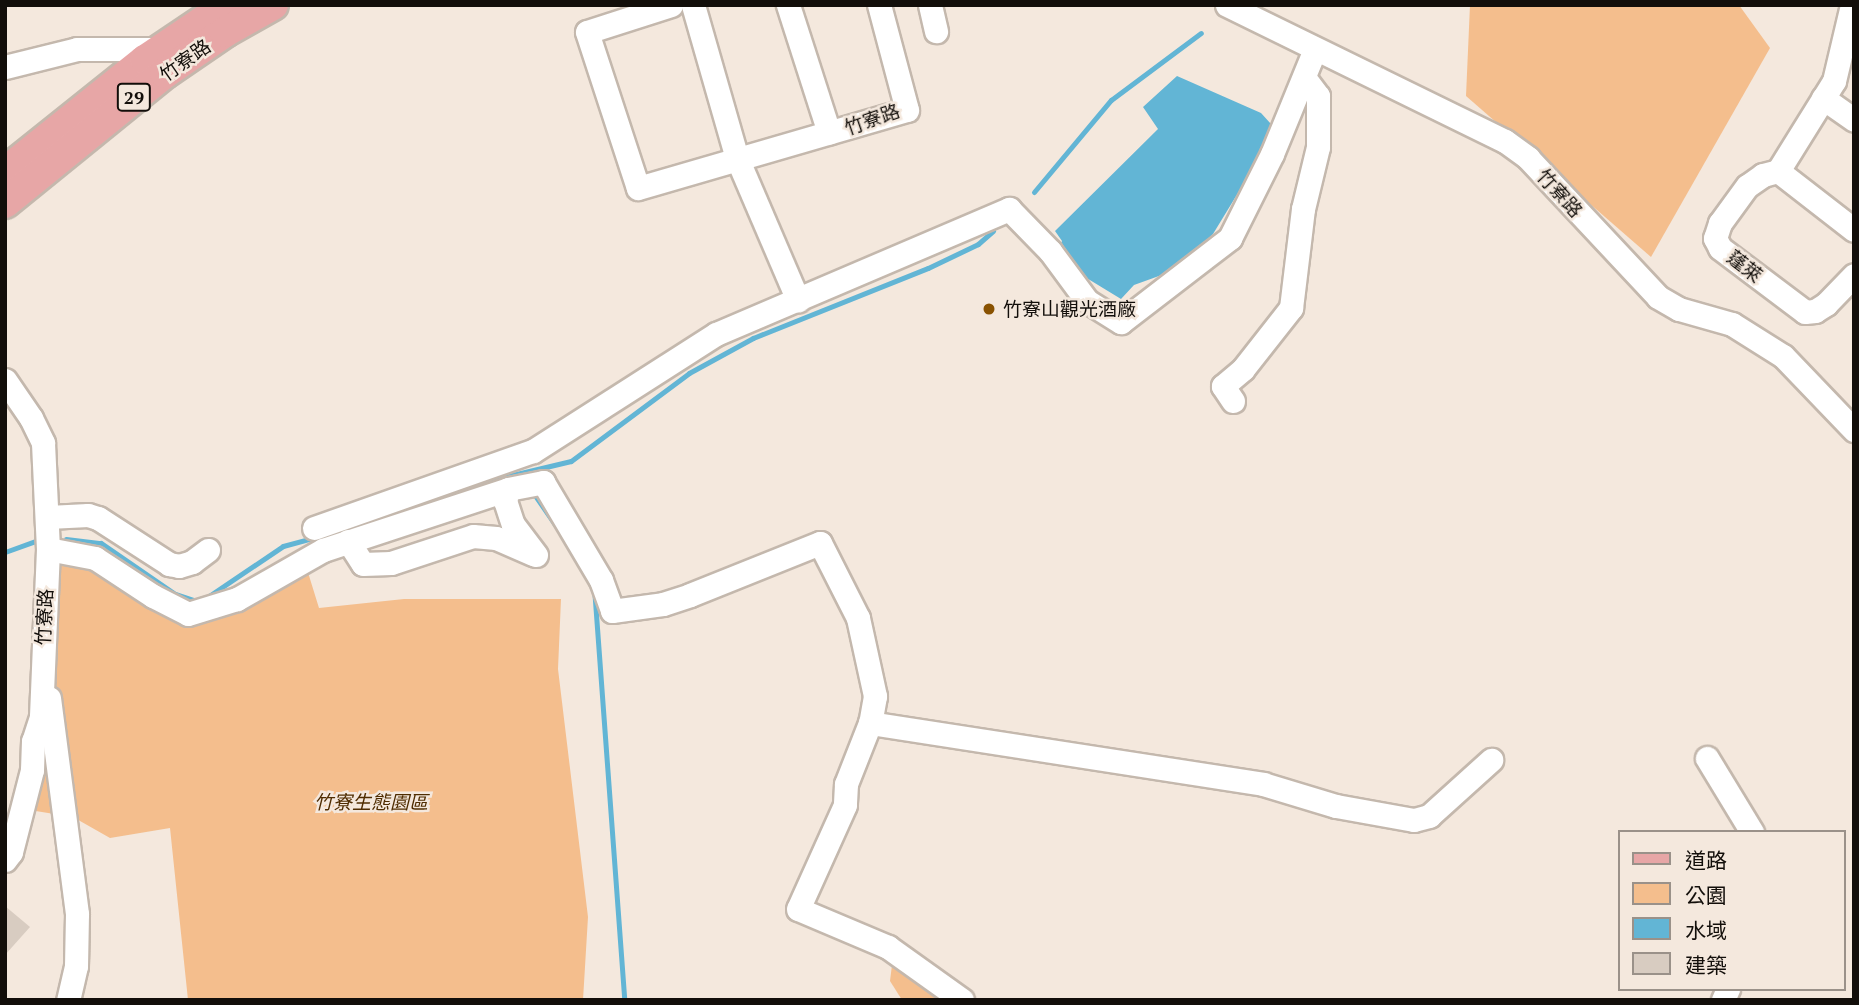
<!DOCTYPE html>
<html>
<head>
<meta charset="utf-8">
<style>
	body { margin:0 }
	#map { position:relative; width:1859px; height:1005px; overflow:hidden; background:#f4e8dd; font-family:"PT Serif","Noto Sans TC",serif }
	div>[style] { position:absolute }
	.green>* { inset:0; background:#f4be8d }
	.water>* { inset:0; background:#62b5d5 }
	.stream>* { height:5px; margin:-2.5px; padding:0 2.5px; transform-origin:2.5px; border-radius:2.5px; background:#62b5d5 }
	.building>* { inset:0; background:#d8ccc1 }
	.roads { filter:drop-shadow(2px 0 #c4b8ad) drop-shadow(-2px 0 #c4b8ad) drop-shadow(0 2px #c4b8ad) drop-shadow(0 -2px #c4b8ad) }
	.minor>* { height:23px; margin:-11.5px; padding:0 11.5px; transform-origin:11.5px; border-radius:11.5px; background:#fff }
	.major>* { height:30px; margin:-15px; padding:0 15px; transform-origin:15px; border-radius:15px; background:#e7a6a6 }
	.dots>* { width:19px; height:19px; translate:-50% -50%; box-sizing:border-box; border:4px solid #f4e8dd; border-radius:50% }
	span { translate:-50% -50%; white-space:nowrap; text-align:center; line-height:1.15; -webkit-text-stroke:5px #f4e8dd; paint-order:stroke }
	.shield-label span { padding:2px 5px; background:#f4e8dd; border:2px solid; border-radius:5px; -webkit-text-stroke-width:0 }
	.shield-label { font-size:18px; color:#120e0a; font-weight:700 }
	.street-label { font-size:19px; color:#120e0a }
	.poi-label { font-size:19px; color:#120e0a }
	.left { translate:0 -50%; text-align:left }
	.park-label { font-size:19px; color:#4f2c01; font-style:italic }
	.frame { position:absolute; inset:0; border:7px solid #120e0a; pointer-events:none }
	.legend { position:absolute; left:1618px; top:830px; width:228px; height:161px; box-sizing:border-box; background:#f4e8dd; border:2px solid #9a9189; margin:0; padding:9px 12px; list-style:none; font-size:21px; color:#120e0a }
	.legend li { display:flex; align-items:center; gap:14px; height:35px }
	.legend b { width:35px; border:2px solid #9a9189 }
</style>
</head>
<body>
<div id="map">
	<div class="green">
		<div style="clip-path:polygon(1470px 5px,1739px 5px,1770px 48px,1651px 257px,1466px 96px)"></div>
		<div style="clip-path:polygon(52px 553px,95px 558px,188px 614px,306px 566px,319px 608px,404px 599px,561px 599px,558px 669px,588px 917px,583px 1000px,188px 1000px,170px 828px,110px 838px,73px 817px,17px 808px)"></div>
		<div style="clip-path:polygon(905px 958px,959px 1000px,902px 1000px,890px 981px,892px 965px)"></div>
	</div>
	<div class="water">
		<div style="clip-path:polygon(1177px 76px,1261px 113px,1271px 124px,1252px 170px,1213px 234px,1191px 257px,1170px 272px,1134px 285px,1121px 299px,1080px 274px,1058px 250px,1062px 241px,1055px 231px,1158px 129px,1143px 107px)"></div>
	</div>
	<div class="stream">
		<div style="left:1034px;top:192px;width:120px;rotate:-50.1deg"></div>
		<div style="left:1111px;top:100px;width:112px;rotate:-36.7deg"></div>
		<div style="left:462px;top:487px;width:112px;rotate:-13.4deg"></div>
		<div style="left:571px;top:461px;width:147px;rotate:-36.7deg"></div>
		<div style="left:689px;top:373px;width:73px;rotate:-28.7deg"></div>
		<div style="left:753px;top:338px;width:188px;rotate:-21.8deg"></div>
		<div style="left:928px;top:268px;width:55px;rotate:-25.6deg"></div>
		<div style="left:978px;top:244px;width:20px;rotate:-41deg"></div>
		<div style="left:532px;top:491px;width:42px;rotate:55.6deg"></div>
		<div style="left:347px;top:528px;width:32px;rotate:-18deg"></div>
		<div style="left:66px;top:539px;width:35px;rotate:7deg"></div>
		<div style="left:101px;top:543px;width:90px;rotate:34.6deg"></div>
		<div style="left:175px;top:594px;width:26px;rotate:18deg"></div>
		<div style="left:200px;top:602px;width:100px;rotate:-34deg"></div>
		<div style="left:283px;top:546px;width:35px;rotate:-15deg"></div>
		<div style="left:5px;top:552px;width:35px;rotate:-20deg"></div>
		<div style="left:594px;top:587px;width:414px;rotate:85.8deg"></div>
	</div>
	<div class="building">
		<div style="clip-path:polygon(5px 906px,30px 927px,5px 955px)"></div>
	</div>
	<div class="roads">
		<div class="minor">
			<div style="left:671px;top:5px;width:88px;rotate:162.2deg"></div>
			<div style="left:587px;top:32px;width:164px;rotate:71.9deg"></div>
			<div style="left:638px;top:188px;width:280px;rotate:-16.2deg"></div>
			<div style="left:907px;top:110px;width:109px;rotate:-104.9deg"></div>
			<div style="left:693px;top:5px;width:159px;rotate:74deg"></div>
			<div style="left:737px;top:158px;width:155px;rotate:66.8deg"></div>
			<div style="left:788px;top:5px;width:134px;rotate:72.2deg"></div>
			<div style="left:930px;top:5px;width:27px;rotate:77deg"></div>
			<div style="left:1227px;top:5px;width:309px;rotate:26.1deg"></div>
			<div style="left:1505px;top:141px;width:29px;rotate:36deg"></div>
			<div style="left:1528px;top:158px;width:190px;rotate:46.9deg"></div>
			<div style="left:1658px;top:297px;width:24px;rotate:30deg"></div>
			<div style="left:1679px;top:309px;width:55px;rotate:15.8deg"></div>
			<div style="left:1732px;top:324px;width:60px;rotate:32.1deg"></div>
			<div style="left:1783px;top:356px;width:103px;rotate:46.2deg"></div>
			<div style="left:1852px;top:5px;width:78px;rotate:103.3deg"></div>
			<div style="left:1834px;top:81px;width:106px;rotate:121.9deg"></div>
			<div style="left:1778px;top:171px;width:16px;rotate:165deg"></div>
			<div style="left:1763px;top:175px;width:19px;rotate:145deg"></div>
			<div style="left:1747px;top:186px;width:46px;rotate:126.1deg"></div>
			<div style="left:1720px;top:223px;width:16px;rotate:108deg"></div>
			<div style="left:1715px;top:238px;width:11px;rotate:63deg"></div>
			<div style="left:1720px;top:248px;width:106px;rotate:37deg"></div>
			<div style="left:1805px;top:312px;width:10px;rotate:-6deg"></div>
			<div style="left:1815px;top:311px;width:13px;rotate:-32deg"></div>
			<div style="left:1826px;top:304px;width:40px;rotate:-46deg"></div>
			<div style="left:5px;top:67px;width:74px;rotate:-14deg"></div>
			<div style="left:77px;top:49px;width:84px"></div>
			<div style="left:1823px;top:98px;width:38px;rotate:35deg"></div>
			<div style="left:1778px;top:171px;width:96px;rotate:37.8deg"></div>
			<div style="left:5px;top:380px;width:46px;rotate:55.6deg"></div>
			<div style="left:31px;top:418px;width:28px;rotate:64deg"></div>
			<div style="left:43px;top:443px;width:106px;rotate:87.3deg"></div>
			<div style="left:48px;top:549px;width:168px;rotate:92.4deg"></div>
			<div style="left:41px;top:717px;width:25px;rotate:108deg"></div>
			<div style="left:33px;top:741px;width:29px;rotate:92deg"></div>
			<div style="left:32px;top:770px;width:85px;rotate:104.4deg"></div>
			<div style="left:11px;top:852px;width:10px;rotate:127deg"></div>
			<div style="left:1233px;top:401px;width:18px;rotate:-124deg"></div>
			<div style="left:1223px;top:386px;width:26px;rotate:-40deg"></div>
			<div style="left:1243px;top:369px;width:78px;rotate:-51.8deg"></div>
			<div style="left:1291px;top:308px;width:100px;rotate:-83.1deg"></div>
			<div style="left:1303px;top:209px;width:64px;rotate:-76.4deg"></div>
			<div style="left:1318px;top:147px;width:51px;rotate:-90deg"></div>
			<div style="left:1318px;top:96px;width:21px;rotate:-127deg"></div>
			<div style="left:48px;top:517px;width:40px;rotate:-2.9deg"></div>
			<div style="left:88px;top:515px;width:10px;rotate:17deg"></div>
			<div style="left:98px;top:518px;width:85px;rotate:32.9deg"></div>
			<div style="left:169px;top:564px;width:10px;rotate:11deg"></div>
			<div style="left:179px;top:566px;width:14px;rotate:-17deg"></div>
			<div style="left:192px;top:562px;width:20px;rotate:-37deg"></div>
			<div style="left:314px;top:528px;width:232px;rotate:-19.4deg"></div>
			<div style="left:533px;top:451px;width:217px;rotate:-32.6deg"></div>
			<div style="left:716px;top:334px;width:319px;rotate:-23.1deg"></div>
			<div style="left:1009px;top:209px;width:59px;rotate:45.7deg"></div>
			<div style="left:1050px;top:251px;width:62px;rotate:53.5deg"></div>
			<div style="left:1087px;top:301px;width:40px;rotate:32deg"></div>
			<div style="left:1121px;top:322px;width:138px;rotate:-37.6deg"></div>
			<div style="left:1230px;top:238px;width:94px;rotate:-63.4deg"></div>
			<div style="left:1272px;top:154px;width:113px;rotate:-67.7deg"></div>
			<div style="left:348px;top:541px;width:27px;rotate:57deg"></div>
			<div style="left:363px;top:564px;width:28px;rotate:-2deg"></div>
			<div style="left:391px;top:563px;width:86px;rotate:-18.2deg"></div>
			<div style="left:473px;top:536px;width:23px;rotate:5deg"></div>
			<div style="left:496px;top:538px;width:40px;rotate:23.4deg"></div>
			<div style="left:48px;top:549px;width:48px;rotate:10.8deg"></div>
			<div style="left:95px;top:558px;width:69px;rotate:33.2deg"></div>
			<div style="left:153px;top:596px;width:39px;rotate:27deg"></div>
			<div style="left:188px;top:614px;width:51px;rotate:-17deg"></div>
			<div style="left:237px;top:599px;width:99px;rotate:-29.7deg"></div>
			<div style="left:323px;top:550px;width:195px;rotate:-18.2deg"></div>
			<div style="left:536px;top:555px;width:38px;rotate:-127deg"></div>
			<div style="left:513px;top:525px;width:25px;rotate:-108deg"></div>
			<div style="left:505px;top:501px;width:12px;rotate:-76deg"></div>
			<div style="left:508px;top:489px;width:36px;rotate:-11deg"></div>
			<div style="left:543px;top:482px;width:114px;rotate:59.4deg"></div>
			<div style="left:601px;top:580px;width:33px;rotate:70deg"></div>
			<div style="left:612px;top:611px;width:51px;rotate:-7.8deg"></div>
			<div style="left:663px;top:604px;width:28px;rotate:-18deg"></div>
			<div style="left:690px;top:595px;width:140px;rotate:-21.8deg"></div>
			<div style="left:820px;top:543px;width:84px;rotate:63.1deg"></div>
			<div style="left:858px;top:618px;width:80px;rotate:77.7deg"></div>
			<div style="left:875px;top:696px;width:27px;rotate:100deg"></div>
			<div style="left:870px;top:723px;width:66px;rotate:111.5deg"></div>
			<div style="left:846px;top:784px;width:21px;rotate:93deg"></div>
			<div style="left:845px;top:805px;width:114px;rotate:114.3deg"></div>
			<div style="left:798px;top:909px;width:98px;rotate:22.9deg"></div>
			<div style="left:888px;top:947px;width:91px;rotate:35.6deg"></div>
			<div style="left:49px;top:698px;width:218px;rotate:82.6deg"></div>
			<div style="left:77px;top:914px;width:52px;rotate:91.1deg"></div>
			<div style="left:76px;top:966px;width:35px;rotate:103deg"></div>
			<div style="left:870px;top:723px;width:398px;rotate:8.8deg"></div>
			<div style="left:1263px;top:784px;width:76px;rotate:16.8deg"></div>
			<div style="left:1336px;top:806px;width:79px;rotate:10.2deg"></div>
			<div style="left:1414px;top:820px;width:16px;rotate:-15deg"></div>
			<div style="left:1429px;top:816px;width:84px;rotate:-42.1deg"></div>
			<div style="left:1707px;top:758px;width:87px;rotate:58.7deg"></div>
			<div style="left:1723px;top:1000px;width:12px;rotate:-66deg"></div>
		</div>
		<div class="major">
			<div style="left:5px;top:172px;width:179px;rotate:-38.7deg"></div>
			<div style="left:145px;top:60px;width:99px;rotate:-33.9deg"></div>
			<div style="left:5px;top:203px;width:206px;rotate:-39.1deg"></div>
			<div style="left:165px;top:73px;width:73px;rotate:-34.3deg"></div>
			<div style="left:225px;top:32px;width:55px;rotate:-29.4deg"></div>
		</div>
	</div>
	<div class="dots">
		<div style="left:989px;top:309px;background:#895201"></div>
	</div>
	<div class="shield-label">
		<span style="left:134px;top:97px">29</span>
	</div>
	<div class="street-label">
		<span style="left:185px;top:60px;rotate:-35deg">竹寮路</span>
		<span style="left:872px;top:119px;rotate:-19deg">竹寮路</span>
		<span style="left:1560px;top:193px;rotate:48deg">竹寮路</span>
		<span style="left:1745px;top:266px;rotate:37deg">蓬萊</span>
		<span style="left:44px;top:617px;rotate:-87deg">竹寮路</span>
	</div>
	<div class="poi-label">
		<span class="left" style="left:1003px;top:309px">竹寮山觀光酒廠</span>
	</div>
	<div class="park-label">
		<span style="left:371px;top:802px">竹寮生態園區</span>
	</div>
	<div class="frame"></div>
	<ul class="legend">
	<li><b style="height:9px;background:#e7a6a6"></b>道路</li>
	<li><b style="height:19px;background:#f4be8d"></b>公園</li>
	<li><b style="height:19px;background:#62b5d5"></b>水域</li>
	<li><b style="height:19px;background:#d8ccc1"></b>建築</li>
	</ul>
</div>
</body>
</html>
